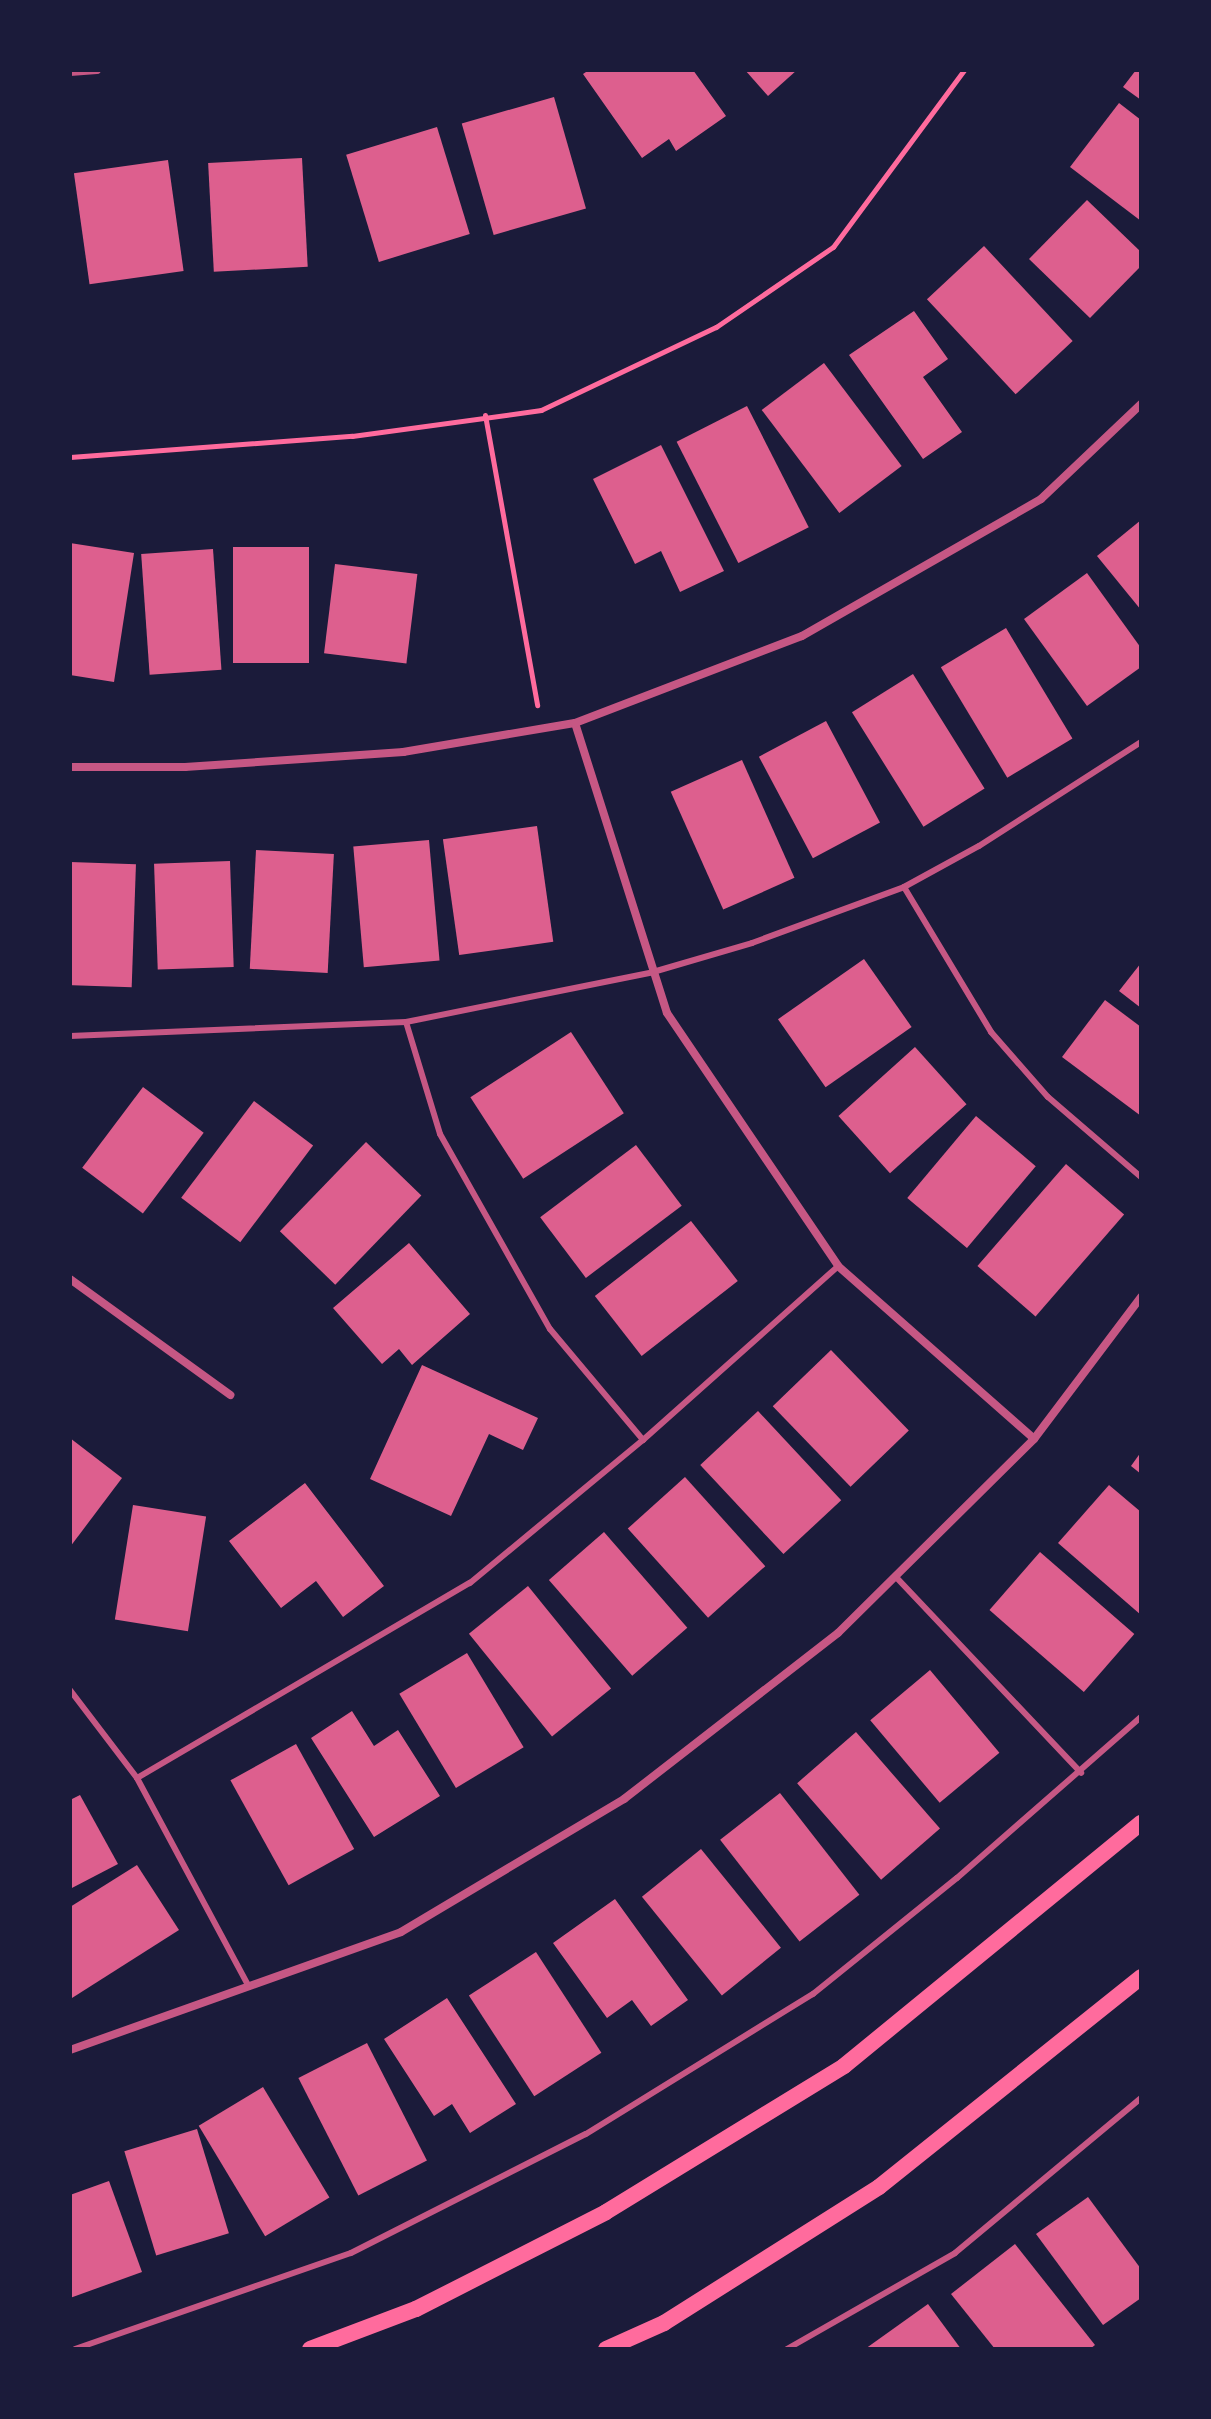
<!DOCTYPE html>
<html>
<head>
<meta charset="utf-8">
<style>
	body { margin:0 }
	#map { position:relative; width:1211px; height:2419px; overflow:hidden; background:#1b1b3a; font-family:Poppins,sans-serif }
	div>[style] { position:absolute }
	.building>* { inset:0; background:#dd5f8e; transform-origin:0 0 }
	.path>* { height:5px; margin:-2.5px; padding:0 2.5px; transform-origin:2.5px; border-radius:2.5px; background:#ff6b9d }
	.service>* { height:6px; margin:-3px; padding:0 3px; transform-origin:3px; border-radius:3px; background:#c65784 }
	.minor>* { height:8px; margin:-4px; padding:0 4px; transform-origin:4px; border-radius:4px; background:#c65784 }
	.secondary>* { height:16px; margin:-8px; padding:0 8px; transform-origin:8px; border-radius:8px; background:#ff6b9d }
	span { translate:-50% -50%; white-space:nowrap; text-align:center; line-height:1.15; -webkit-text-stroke:6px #1b1b3a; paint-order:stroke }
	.frame { position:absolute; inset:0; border:72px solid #1b1b3a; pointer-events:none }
</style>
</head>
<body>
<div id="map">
	<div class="building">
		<div style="clip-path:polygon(589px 70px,693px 70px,726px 116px,676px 151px,669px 139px,642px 158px,583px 74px)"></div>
		<div style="clip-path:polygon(745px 70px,797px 70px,768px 96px)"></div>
		<div style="clip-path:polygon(1136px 70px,1141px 70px,1141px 100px,1123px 87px)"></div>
		<div style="left:554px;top:97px;width:116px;height:96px;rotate:74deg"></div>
		<div style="clip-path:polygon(1119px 103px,1141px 120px,1141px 221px,1070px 167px)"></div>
		<div style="left:437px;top:127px;width:112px;height:95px;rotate:73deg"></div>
		<div style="left:302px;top:158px;width:109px;height:94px;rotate:87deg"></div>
		<div style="left:168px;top:160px;width:112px;height:95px;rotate:82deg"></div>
		<div style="clip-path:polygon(1087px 200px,1141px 252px,1141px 266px,1090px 318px,1029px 259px)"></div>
		<div style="left:984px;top:246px;width:130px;height:78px;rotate:47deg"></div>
		<div style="clip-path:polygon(914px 311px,948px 359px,923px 377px,962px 432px,923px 459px,849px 355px)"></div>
		<div style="left:824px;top:363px;width:129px;height:78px;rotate:53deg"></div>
		<div style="left:747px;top:406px;width:136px;height:79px;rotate:63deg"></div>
		<div style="clip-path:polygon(661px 445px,724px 571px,680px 592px,661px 551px,635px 564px,593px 479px)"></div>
		<div style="clip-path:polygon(1141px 520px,1141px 610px,1097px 556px)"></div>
		<div style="clip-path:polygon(70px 543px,134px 553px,114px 682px,70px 675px)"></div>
		<div style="left:309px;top:547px;width:116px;height:76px;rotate:90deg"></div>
		<div style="left:213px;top:549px;width:121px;height:72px;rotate:86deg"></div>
		<div style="left:335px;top:564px;width:83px;height:90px;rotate:7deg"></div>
		<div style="clip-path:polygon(1087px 573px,1141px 648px,1141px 667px,1087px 706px,1024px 619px)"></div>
		<div style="left:1006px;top:628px;width:129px;height:76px;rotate:59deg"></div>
		<div style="left:913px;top:674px;width:135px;height:72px;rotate:58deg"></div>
		<div style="left:826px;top:721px;width:115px;height:76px;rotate:62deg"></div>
		<div style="left:742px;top:760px;width:129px;height:78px;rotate:66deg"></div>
		<div style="left:537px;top:826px;width:117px;height:95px;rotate:82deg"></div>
		<div style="left:429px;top:840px;width:121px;height:76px;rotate:85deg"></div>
		<div style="left:256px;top:850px;width:78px;height:119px;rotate:3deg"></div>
		<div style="left:230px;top:861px;width:106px;height:76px;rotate:88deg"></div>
		<div style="left:70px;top:862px;width:66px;height:123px;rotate:2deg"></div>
		<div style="left:864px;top:959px;width:83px;height:105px;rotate:55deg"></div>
		<div style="clip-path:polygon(1141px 963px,1141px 1008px,1119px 991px)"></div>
		<div style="clip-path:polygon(1105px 1000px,1141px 1027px,1141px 1116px,1062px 1057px)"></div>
		<div style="left:571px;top:1032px;width:97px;height:120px;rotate:57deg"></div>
		<div style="left:915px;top:1047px;width:77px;height:103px;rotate:48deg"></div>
		<div style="left:143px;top:1087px;width:76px;height:101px;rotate:37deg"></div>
		<div style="left:254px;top:1101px;width:74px;height:121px;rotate:37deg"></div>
		<div style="left:976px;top:1116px;width:78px;height:107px;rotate:40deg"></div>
		<div style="left:366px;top:1142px;width:77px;height:124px;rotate:44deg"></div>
		<div style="left:636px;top:1145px;width:76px;height:120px;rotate:53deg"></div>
		<div style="left:1066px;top:1164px;width:77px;height:135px;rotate:41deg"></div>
		<div style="left:691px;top:1221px;width:76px;height:122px;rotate:52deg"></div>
		<div style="clip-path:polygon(409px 1243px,470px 1314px,412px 1365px,399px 1349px,382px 1364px,333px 1308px)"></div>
		<div style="left:831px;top:1350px;width:112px;height:81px;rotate:46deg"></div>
		<div style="clip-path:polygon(422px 1365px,538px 1418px,523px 1450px,489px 1434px,451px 1516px,370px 1479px)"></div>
		<div style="left:758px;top:1411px;width:122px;height:79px;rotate:47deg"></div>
		<div style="clip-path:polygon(70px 1438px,122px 1478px,70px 1547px)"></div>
		<div style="clip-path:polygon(1141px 1452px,1141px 1474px,1131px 1466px)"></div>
		<div style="left:685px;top:1477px;width:120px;height:77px;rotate:48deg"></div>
		<div style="clip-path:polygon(305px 1483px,384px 1586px,343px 1617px,316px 1581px,281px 1608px,229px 1541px)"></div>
		<div style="clip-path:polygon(1109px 1485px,1141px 1512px,1141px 1615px,1058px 1543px)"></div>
		<div style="left:133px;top:1505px;width:74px;height:116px;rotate:9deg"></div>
		<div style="left:604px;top:1532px;width:127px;height:73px;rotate:49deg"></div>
		<div style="left:1040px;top:1552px;width:125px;height:77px;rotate:41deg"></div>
		<div style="left:528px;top:1586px;width:132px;height:76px;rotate:51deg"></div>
		<div style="left:467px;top:1653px;width:110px;height:79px;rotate:59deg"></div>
		<div style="left:930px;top:1670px;width:108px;height:78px;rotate:50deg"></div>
		<div style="clip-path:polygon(352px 1711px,374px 1746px,398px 1730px,440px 1796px,374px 1837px,311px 1738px)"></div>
		<div style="left:856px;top:1732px;width:128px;height:78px;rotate:49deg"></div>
		<div style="left:296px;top:1744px;width:120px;height:75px;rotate:61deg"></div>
		<div style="left:780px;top:1793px;width:129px;height:76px;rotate:52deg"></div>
		<div style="clip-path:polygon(80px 1795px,118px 1864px,70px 1889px,70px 1800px)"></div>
		<div style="left:701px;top:1849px;width:127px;height:76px;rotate:51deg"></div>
		<div style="clip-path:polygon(137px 1865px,179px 1930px,72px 1998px,70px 1907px)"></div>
		<div style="clip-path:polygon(615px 1899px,688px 2000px,651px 2026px,632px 2000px,607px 2018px,553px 1943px)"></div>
		<div style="left:536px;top:1952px;width:120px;height:80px;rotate:57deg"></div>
		<div style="clip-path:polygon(447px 1998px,516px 2104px,470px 2133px,452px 2104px,434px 2116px,384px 2039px)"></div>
		<div style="left:367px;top:2043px;width:132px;height:77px;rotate:63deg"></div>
		<div style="left:263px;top:2087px;width:129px;height:75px;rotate:59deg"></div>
		<div style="left:197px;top:2129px;width:109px;height:76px;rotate:73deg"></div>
		<div style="clip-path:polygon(109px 2181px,142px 2272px,70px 2298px,70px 2195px)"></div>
		<div style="clip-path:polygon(1088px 2197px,1141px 2269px,1141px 2298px,1103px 2325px,1036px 2234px)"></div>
		<div style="clip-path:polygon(1015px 2244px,1095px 2345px,1090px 2349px,995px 2349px,951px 2294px)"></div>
		<div style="clip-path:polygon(928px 2304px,961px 2349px,865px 2349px)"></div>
	</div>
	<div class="path">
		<div style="left:485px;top:415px;width:295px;rotate:79.8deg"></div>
		<div style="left:70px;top:457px;width:283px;rotate:-4.3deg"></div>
		<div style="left:352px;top:436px;width:191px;rotate:-7.8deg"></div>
		<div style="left:541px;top:410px;width:194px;rotate:-25.4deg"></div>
		<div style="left:716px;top:327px;width:142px;rotate:-34.4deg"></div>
		<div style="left:833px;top:247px;width:220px;rotate:-53.5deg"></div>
	</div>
	<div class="service">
		<div style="left:904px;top:887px;width:169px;rotate:59deg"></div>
		<div style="left:991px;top:1032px;width:86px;rotate:48.8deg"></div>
		<div style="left:1048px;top:1097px;width:123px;rotate:40.7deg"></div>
		<div style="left:406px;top:1022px;width:117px;rotate:73.1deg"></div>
		<div style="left:440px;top:1134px;width:224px;rotate:60.6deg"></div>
		<div style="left:550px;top:1329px;width:145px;rotate:50deg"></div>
		<div style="left:70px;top:1036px;width:336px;rotate:-2.4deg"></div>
		<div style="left:406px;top:1022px;width:252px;rotate:-11.4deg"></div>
		<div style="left:653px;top:972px;width:103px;rotate:-16.3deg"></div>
		<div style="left:752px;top:943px;width:162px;rotate:-20.2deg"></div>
		<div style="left:904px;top:887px;width:85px;rotate:-28.7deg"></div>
		<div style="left:979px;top:846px;width:193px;rotate:-32.7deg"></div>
		<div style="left:895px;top:1576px;width:271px;rotate:46.6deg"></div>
		<div style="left:70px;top:1690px;width:111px;rotate:52.7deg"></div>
		<div style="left:137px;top:1778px;width:237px;rotate:61.8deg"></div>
		<div style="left:137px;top:1778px;width:386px;rotate:-30.4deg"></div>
		<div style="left:470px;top:1583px;width:224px;rotate:-39.6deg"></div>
		<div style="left:643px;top:1440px;width:261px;rotate:-41.7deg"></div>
		<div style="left:75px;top:2349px;width:292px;rotate:-19.2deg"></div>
		<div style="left:351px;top:2253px;width:263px;rotate:-26.9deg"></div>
		<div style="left:586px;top:2134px;width:267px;rotate:-31.7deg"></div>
		<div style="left:813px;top:1994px;width:185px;rotate:-38.9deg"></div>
		<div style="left:957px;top:1878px;width:244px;rotate:-41.2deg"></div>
		<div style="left:787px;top:2349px;width:193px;rotate:-29.7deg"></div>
		<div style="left:955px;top:2253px;width:242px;rotate:-39.8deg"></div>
	</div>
	<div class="minor">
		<div style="left:70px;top:72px;width:27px;rotate:-4deg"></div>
		<div style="left:575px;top:723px;width:304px;rotate:72.4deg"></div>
		<div style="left:667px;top:1013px;width:305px;rotate:55.9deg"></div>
		<div style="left:838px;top:1266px;width:261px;rotate:41.4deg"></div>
		<div style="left:70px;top:767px;width:115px"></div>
		<div style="left:185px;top:767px;width:219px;rotate:-3.9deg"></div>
		<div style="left:403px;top:752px;width:174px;rotate:-9.6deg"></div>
		<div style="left:575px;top:723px;width:243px;rotate:-21deg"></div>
		<div style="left:802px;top:636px;width:275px;rotate:-29.8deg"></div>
		<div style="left:1041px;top:499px;width:138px;rotate:-43.5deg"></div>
		<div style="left:70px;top:1279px;width:198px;rotate:35.9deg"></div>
		<div style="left:70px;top:2050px;width:351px;rotate:-19.6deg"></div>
		<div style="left:401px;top:1932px;width:260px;rotate:-30.8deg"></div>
		<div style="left:624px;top:1799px;width:271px;rotate:-37.8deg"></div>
		<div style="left:838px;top:1633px;width:276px;rotate:-44.7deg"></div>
		<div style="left:1034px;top:1439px;width:178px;rotate:-53deg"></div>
	</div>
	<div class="secondary">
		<div style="left:310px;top:2349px;width:113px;rotate:-20.7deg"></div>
		<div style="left:416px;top:2309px;width:213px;rotate:-27deg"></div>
		<div style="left:606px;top:2212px;width:279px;rotate:-31.5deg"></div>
		<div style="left:844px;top:2066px;width:384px;rotate:-39.3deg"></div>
		<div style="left:606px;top:2349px;width:64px;rotate:-24.1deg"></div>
		<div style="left:664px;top:2323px;width:254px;rotate:-32.3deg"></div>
		<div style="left:879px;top:2187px;width:336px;rotate:-38.7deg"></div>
	</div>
	<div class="frame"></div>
</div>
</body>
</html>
